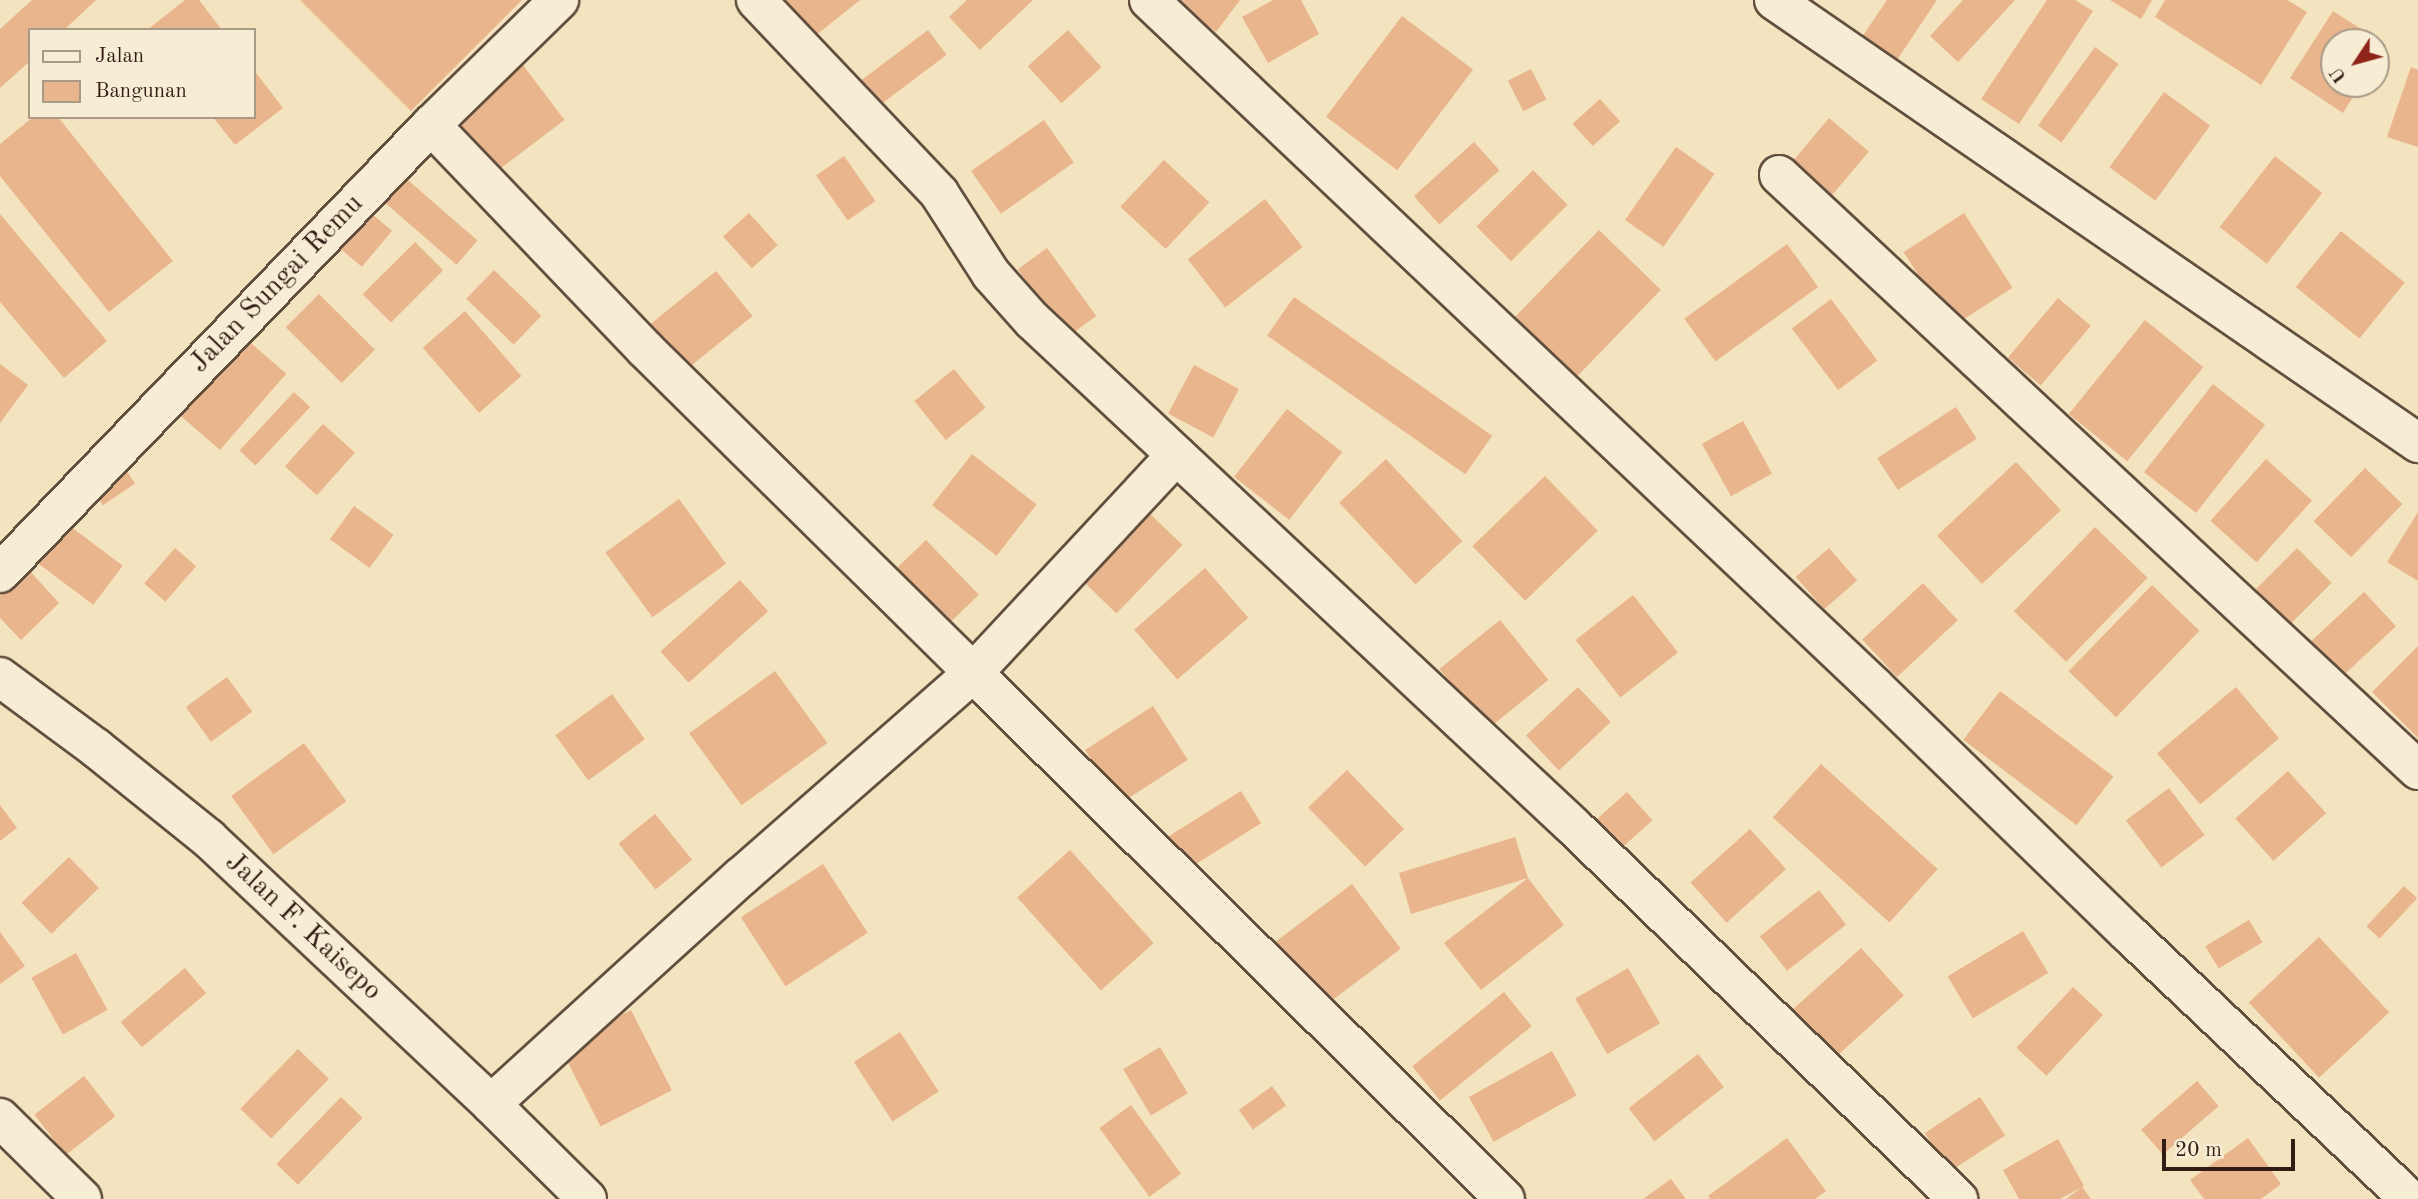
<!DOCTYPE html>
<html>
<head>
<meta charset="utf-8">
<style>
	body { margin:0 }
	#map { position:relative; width:2418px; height:1199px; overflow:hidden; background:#f3e4bf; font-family:"Old Standard TT",serif }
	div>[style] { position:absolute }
	.building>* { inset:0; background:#e9b58c; transform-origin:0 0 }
	.roads { filter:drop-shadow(2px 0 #624f3e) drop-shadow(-2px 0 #624f3e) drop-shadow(0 2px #624f3e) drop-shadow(0 -2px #624f3e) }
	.minor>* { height:38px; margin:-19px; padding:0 19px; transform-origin:19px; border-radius:19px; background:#f7edd5 }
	span { translate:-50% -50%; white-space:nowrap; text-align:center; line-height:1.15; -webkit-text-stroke:7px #f7edd5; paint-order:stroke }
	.street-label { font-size:28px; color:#311d13 }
	.legend { position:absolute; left:28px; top:28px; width:228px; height:91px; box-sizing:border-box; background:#f7edd5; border:2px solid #a89a87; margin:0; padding:9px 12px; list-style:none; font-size:21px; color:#311d13 }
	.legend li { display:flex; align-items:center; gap:14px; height:35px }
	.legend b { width:35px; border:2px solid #a89a87 }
	.north { position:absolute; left:2320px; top:28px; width:70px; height:70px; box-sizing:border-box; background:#f7edd5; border:2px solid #a89a87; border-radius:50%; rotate:234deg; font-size:19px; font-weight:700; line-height:28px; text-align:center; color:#311d13 }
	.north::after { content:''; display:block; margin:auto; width:24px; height:32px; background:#8f2418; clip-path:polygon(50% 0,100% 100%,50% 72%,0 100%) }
	.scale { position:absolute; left:2162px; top:1139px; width:133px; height:32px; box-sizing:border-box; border:4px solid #311d13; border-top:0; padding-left:9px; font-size:21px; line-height:24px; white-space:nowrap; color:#311d13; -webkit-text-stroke:5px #f7edd5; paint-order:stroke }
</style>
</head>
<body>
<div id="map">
	<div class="building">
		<div style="clip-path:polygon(32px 0,96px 0,64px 30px,30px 30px,30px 61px,0 88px,0 29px)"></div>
		<div style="clip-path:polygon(185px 0,199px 0,222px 30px,147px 30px)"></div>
		<div style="clip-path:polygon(300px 0,522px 0,411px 111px)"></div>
		<div style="clip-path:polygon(786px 0,860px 0,815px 36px)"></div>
		<div style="clip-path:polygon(967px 0,1033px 0,980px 50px,949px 17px)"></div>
		<div style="clip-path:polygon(1174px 0,1240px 0,1216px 32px)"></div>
		<div style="clip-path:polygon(1273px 0,1301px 0,1319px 34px,1268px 63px,1242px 17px)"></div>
		<div style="clip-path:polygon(1887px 0,1937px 0,1893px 66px,1858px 43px)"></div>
		<div style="clip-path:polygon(1963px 0,2015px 0,1958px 62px,1930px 36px)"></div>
		<div style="clip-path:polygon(2047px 0,2075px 0,2093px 11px,2019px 124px,1981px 99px)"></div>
		<div style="clip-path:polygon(2110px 0,2152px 0,2141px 19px)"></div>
		<div style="clip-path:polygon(2165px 0,2287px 0,2307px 12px,2261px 85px,2155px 17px)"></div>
		<div style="clip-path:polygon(2333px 11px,2386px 45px,2376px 60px,2376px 42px,2334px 42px,2334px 84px,2361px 84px,2343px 113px,2290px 78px)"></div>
		<div style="left:1402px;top:16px;width:89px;height:126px;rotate:37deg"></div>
		<div style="left:928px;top:30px;width:31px;height:86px;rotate:53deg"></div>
		<div style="left:1068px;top:30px;width:50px;height:54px;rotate:48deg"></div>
		<div style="left:2095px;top:47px;width:29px;height:97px;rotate:36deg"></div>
		<div style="left:523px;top:65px;width:69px;height:93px;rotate:53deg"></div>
		<div style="clip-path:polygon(2411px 67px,2418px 70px,2418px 147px,2387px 137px)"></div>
		<div style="left:1531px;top:69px;width:34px;height:26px;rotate:63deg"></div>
		<div style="clip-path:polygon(254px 70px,283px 108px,235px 145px,213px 117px,254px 117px)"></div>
		<div style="left:2164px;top:92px;width:57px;height:93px;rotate:36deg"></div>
		<div style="left:1600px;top:99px;width:30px;height:37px;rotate:48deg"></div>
		<div style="clip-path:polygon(33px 117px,58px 117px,173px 261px,109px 312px,0 176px,0 144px)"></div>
		<div style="left:1829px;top:118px;width:52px;height:58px;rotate:40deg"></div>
		<div style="left:1044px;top:120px;width:52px;height:89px;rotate:55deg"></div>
		<div style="left:1474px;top:142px;width:38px;height:81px;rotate:48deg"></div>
		<div style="left:1676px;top:147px;width:47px;height:89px;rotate:35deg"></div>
		<div style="left:844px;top:156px;width:55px;height:34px;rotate:55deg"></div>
		<div style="left:2275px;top:156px;width:60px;height:90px;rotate:38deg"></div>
		<div style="left:1164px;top:160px;width:62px;height:64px;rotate:43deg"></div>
		<div style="left:1533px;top:170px;width:49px;height:80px;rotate:45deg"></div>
		<div style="left:402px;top:175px;width:100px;height:32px;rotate:41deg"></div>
		<div style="left:1265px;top:199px;width:61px;height:98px;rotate:52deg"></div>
		<div style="left:366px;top:209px;width:34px;height:47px;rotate:40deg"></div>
		<div style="left:749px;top:213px;width:43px;height:35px;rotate:48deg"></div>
		<div style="left:1964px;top:213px;width:89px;height:72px;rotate:57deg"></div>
		<div style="clip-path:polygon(0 214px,107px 341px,64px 378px,0 302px)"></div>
		<div style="left:1599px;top:230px;width:86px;height:122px;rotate:44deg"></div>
		<div style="left:2341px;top:231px;width:82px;height:72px;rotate:39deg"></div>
		<div style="left:415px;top:242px;width:40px;height:74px;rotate:45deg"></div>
		<div style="left:1787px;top:244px;width:53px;height:127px;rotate:54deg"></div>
		<div style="left:1047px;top:248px;width:84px;height:36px;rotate:54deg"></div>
		<div style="left:494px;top:270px;width:66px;height:40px;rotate:44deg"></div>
		<div style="left:716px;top:271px;width:58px;height:91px;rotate:51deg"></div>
		<div style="left:319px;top:294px;width:79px;height:47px;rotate:45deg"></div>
		<div style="left:1294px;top:297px;width:242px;height:47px;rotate:35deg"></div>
		<div style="left:2058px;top:298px;width:43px;height:78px;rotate:40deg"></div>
		<div style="left:1831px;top:299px;width:77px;height:49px;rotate:53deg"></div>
		<div style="left:465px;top:311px;width:86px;height:56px;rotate:49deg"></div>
		<div style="left:2145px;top:320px;width:75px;height:121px;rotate:39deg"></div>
		<div style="left:244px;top:337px;width:56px;height:101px;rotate:41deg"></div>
		<div style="clip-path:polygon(0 364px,28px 385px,0 423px)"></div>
		<div style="left:1194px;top:365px;width:51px;height:55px;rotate:28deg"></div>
		<div style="left:954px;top:369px;width:50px;height:51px;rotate:51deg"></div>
		<div style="left:2213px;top:384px;width:66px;height:112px;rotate:38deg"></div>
		<div style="left:294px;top:392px;width:22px;height:80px;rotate:43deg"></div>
		<div style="left:1956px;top:407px;width:38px;height:94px;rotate:57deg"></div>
		<div style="left:1287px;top:409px;width:70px;height:86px;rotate:38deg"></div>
		<div style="left:1743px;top:421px;width:60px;height:47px;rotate:61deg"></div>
		<div style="left:323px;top:424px;width:43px;height:57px;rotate:42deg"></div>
		<div style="left:972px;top:454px;width:82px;height:65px;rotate:38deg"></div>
		<div style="left:1386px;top:459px;width:112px;height:64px;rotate:47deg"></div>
		<div style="left:2266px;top:459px;width:62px;height:83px;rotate:42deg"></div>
		<div style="left:120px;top:461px;width:27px;height:39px;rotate:56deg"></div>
		<div style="left:2016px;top:462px;width:66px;height:108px;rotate:47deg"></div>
		<div style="left:2365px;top:468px;width:52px;height:74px;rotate:44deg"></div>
		<div style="left:1545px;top:476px;width:76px;height:101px;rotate:46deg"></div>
		<div style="left:679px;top:499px;width:80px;height:91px;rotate:54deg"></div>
		<div style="left:354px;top:506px;width:49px;height:41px;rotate:36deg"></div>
		<div style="left:1145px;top:509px;width:52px;height:95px;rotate:44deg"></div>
		<div style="clip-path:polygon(2418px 512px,2418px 581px,2387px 562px)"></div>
		<div style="left:62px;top:520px;width:76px;height:49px;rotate:37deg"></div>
		<div style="left:2095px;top:527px;width:73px;height:117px;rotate:44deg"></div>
		<div style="left:926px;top:540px;width:76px;height:52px;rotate:46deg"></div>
		<div style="left:175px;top:548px;width:28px;height:47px;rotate:41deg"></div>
		<div style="left:1829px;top:548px;width:43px;height:44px;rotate:49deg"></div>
		<div style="left:2297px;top:548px;width:49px;height:58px;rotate:45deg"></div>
		<div style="left:1205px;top:568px;width:66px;height:94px;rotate:49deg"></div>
		<div style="clip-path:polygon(28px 569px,59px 603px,21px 640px,0 618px,0 596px)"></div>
		<div style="left:740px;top:580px;width:42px;height:107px;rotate:48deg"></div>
		<div style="left:1923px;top:583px;width:51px;height:83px;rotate:47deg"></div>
		<div style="left:2152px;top:585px;width:66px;height:120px;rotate:44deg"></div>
		<div style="left:2364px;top:592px;width:47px;height:81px;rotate:47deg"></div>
		<div style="left:1633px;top:595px;width:73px;height:73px;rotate:52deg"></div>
		<div style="left:1500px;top:620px;width:77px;height:78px;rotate:51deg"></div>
		<div style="clip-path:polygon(2418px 646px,2418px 738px,2372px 692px)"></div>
		<div style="left:775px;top:671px;width:89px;height:106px;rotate:54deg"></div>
		<div style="left:227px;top:677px;width:43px;height:51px;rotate:54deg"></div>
		<div style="left:1578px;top:687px;width:48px;height:71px;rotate:47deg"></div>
		<div style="left:2236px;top:687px;width:67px;height:103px;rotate:50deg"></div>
		<div style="left:2000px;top:691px;width:142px;height:61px;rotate:37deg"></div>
		<div style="left:612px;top:694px;width:56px;height:70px;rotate:54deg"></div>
		<div style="left:1153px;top:706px;width:64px;height:81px;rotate:57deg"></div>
		<div style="left:304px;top:743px;width:72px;height:90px;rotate:54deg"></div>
		<div style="left:1821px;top:764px;width:157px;height:72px;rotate:42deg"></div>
		<div style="left:1347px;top:770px;width:82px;height:54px;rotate:46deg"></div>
		<div style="left:2288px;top:771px;width:57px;height:71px;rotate:48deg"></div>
		<div style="left:2169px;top:788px;width:59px;height:54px;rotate:53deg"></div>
		<div style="left:1241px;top:791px;width:38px;height:85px;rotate:58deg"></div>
		<div style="left:1627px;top:792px;width:38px;height:44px;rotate:48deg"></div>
		<div style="clip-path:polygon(0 805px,17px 828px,0 841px)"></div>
		<div style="left:655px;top:814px;width:59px;height:47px;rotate:51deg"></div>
		<div style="left:1750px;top:829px;width:54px;height:80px;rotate:48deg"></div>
		<div style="clip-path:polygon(1515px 837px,1528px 878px,1564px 925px,1481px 990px,1444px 943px,1528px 878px,1411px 914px,1399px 873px)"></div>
		<div style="left:1070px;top:850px;width:125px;height:71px;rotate:48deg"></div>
		<div style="left:69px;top:857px;width:43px;height:66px;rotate:46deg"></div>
		<div style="left:823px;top:864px;width:82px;height:98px;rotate:57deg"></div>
		<div style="left:1352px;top:884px;width:81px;height:95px;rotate:53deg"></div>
		<div style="left:2404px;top:886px;width:18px;height:55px;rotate:43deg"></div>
		<div style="left:1819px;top:890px;width:44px;height:75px;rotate:52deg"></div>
		<div style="left:2249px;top:920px;width:26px;height:51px;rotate:59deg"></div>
		<div style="left:2023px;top:931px;width:49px;height:88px;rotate:59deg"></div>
		<div style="clip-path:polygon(0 932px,25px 966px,0 984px)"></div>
		<div style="left:2319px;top:937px;width:103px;height:96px;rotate:47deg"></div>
		<div style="left:1861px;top:948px;width:64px;height:91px;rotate:48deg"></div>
		<div style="left:76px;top:953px;width:65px;height:51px;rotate:61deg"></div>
		<div style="left:185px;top:968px;width:33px;height:84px;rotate:50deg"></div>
		<div style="left:1628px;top:968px;width:64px;height:61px;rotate:60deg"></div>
		<div style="left:2073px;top:987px;width:41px;height:83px;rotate:43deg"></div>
		<div style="left:1504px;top:992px;width:44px;height:118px;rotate:51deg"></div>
		<div style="left:631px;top:1010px;width:90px;height:80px;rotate:63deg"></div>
		<div style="left:900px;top:1032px;width:71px;height:55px;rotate:57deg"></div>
		<div style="left:1160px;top:1047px;width:54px;height:43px;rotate:59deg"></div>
		<div style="left:298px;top:1049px;width:43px;height:83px;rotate:44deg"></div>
		<div style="left:1552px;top:1051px;width:51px;height:95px;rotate:61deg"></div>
		<div style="left:1698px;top:1054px;width:42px;height:88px;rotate:52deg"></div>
		<div style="left:84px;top:1076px;width:51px;height:63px;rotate:52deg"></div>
		<div style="left:2197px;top:1081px;width:33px;height:74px;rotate:49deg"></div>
		<div style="left:1272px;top:1086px;width:24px;height:41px;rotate:54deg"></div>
		<div style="left:341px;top:1097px;width:30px;height:93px;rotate:44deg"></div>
		<div style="left:1980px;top:1097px;width:46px;height:66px;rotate:57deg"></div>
		<div style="left:1131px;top:1105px;width:85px;height:39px;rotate:54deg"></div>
		<div style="clip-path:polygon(1787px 1138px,1826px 1191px,1815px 1199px,1710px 1199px,1708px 1196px)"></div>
		<div style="clip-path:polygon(2248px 1138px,2281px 1184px,2261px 1199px,2204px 1199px,2190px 1180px)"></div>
		<div style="clip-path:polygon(2058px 1139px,2084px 1186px,2060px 1199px,2019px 1199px,2003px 1170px)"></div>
		<div style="clip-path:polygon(1671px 1179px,1686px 1199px,1643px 1199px)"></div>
		<div style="clip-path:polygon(2082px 1187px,2091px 1199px,2066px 1199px)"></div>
	</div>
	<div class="roads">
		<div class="minor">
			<div style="left:756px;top:0;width:266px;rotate:46.5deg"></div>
			<div style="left:939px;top:193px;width:96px;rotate:57.3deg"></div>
			<div style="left:991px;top:274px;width:62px;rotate:48.3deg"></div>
			<div style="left:1032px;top:320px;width:742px;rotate:43.09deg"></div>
			<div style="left:1574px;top:827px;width:535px;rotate:44.09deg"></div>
			<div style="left:1149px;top:0;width:1000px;rotate:43.42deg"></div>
			<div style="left:1875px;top:687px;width:353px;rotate:44.2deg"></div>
			<div style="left:2128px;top:933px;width:387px;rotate:43.4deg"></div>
			<div style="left:1774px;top:0;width:782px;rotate:34.52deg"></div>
			<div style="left:431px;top:125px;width:310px;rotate:46.3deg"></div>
			<div style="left:645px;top:349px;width:461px;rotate:44.6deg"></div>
			<div style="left:973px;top:673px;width:298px;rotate:-47deg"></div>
			<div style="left:1779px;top:175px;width:873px;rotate:42.96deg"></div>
			<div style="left:0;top:573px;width:622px;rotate:-46.11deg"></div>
			<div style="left:431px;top:125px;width:179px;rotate:-44.3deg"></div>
			<div style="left:0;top:677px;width:119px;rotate:36.5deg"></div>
			<div style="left:96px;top:748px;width:144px;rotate:38.8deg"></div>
			<div style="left:208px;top:838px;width:388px;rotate:43.2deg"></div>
			<div style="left:491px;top:1104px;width:135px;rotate:44.7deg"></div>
			<div style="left:491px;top:1104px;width:339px;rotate:-42.3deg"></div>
			<div style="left:742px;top:876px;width:308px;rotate:-41.3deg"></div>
			<div style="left:973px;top:673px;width:748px;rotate:44.68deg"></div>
			<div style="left:0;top:1118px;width:115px;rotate:44.6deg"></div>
		</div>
	</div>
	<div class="street-label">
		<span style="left:277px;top:284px;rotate:-46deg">Jalan Sungai Remu</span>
		<span style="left:303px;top:927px;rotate:43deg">Jalan F. Kaisepo</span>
	</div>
	<ul class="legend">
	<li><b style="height:9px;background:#f7edd5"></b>Jalan</li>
	<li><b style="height:19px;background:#e9b58c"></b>Bangunan</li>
	</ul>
	<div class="north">U</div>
	<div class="scale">20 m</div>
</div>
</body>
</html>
